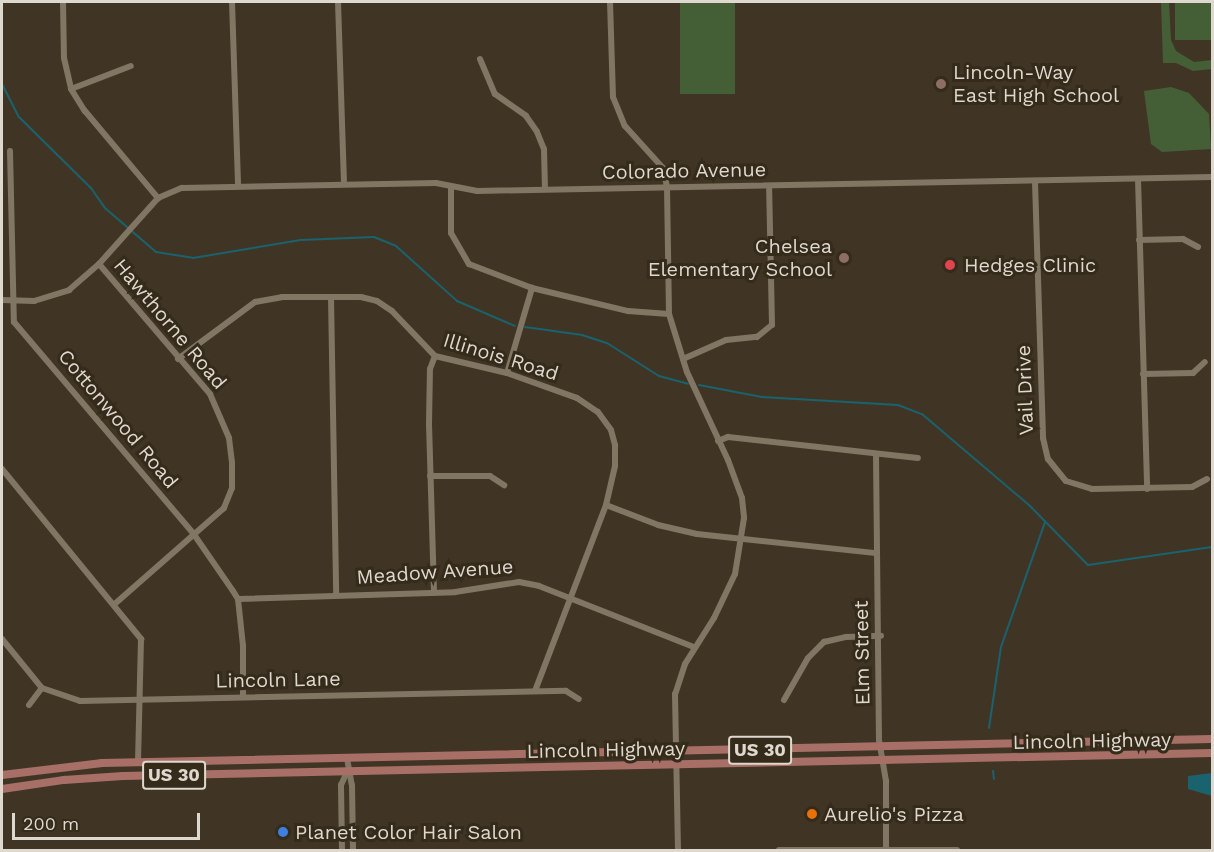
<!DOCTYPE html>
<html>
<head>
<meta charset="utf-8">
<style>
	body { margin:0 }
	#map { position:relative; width:1214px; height:852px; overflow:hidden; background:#403525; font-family:"Work Sans",sans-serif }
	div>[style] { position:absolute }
	.green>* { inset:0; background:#445f36; transform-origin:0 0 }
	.water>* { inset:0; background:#1a626e }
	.stream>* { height:2px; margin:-1px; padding:0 1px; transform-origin:1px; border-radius:1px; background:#1a626e }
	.minor>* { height:6px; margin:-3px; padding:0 3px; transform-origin:3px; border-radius:3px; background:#817663 }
	.major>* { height:8px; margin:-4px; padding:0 4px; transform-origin:4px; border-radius:4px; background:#a86f67 }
	.dots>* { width:16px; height:16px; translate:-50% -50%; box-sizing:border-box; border:3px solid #352b1b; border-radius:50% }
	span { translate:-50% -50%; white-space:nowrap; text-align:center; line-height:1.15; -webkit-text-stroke:6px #352b1b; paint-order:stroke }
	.shield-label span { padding:2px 4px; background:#352b1b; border:2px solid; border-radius:4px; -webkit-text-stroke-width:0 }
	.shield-label { font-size:18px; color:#dfd8ce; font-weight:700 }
	.poi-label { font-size:20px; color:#dfd8ce }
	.left { translate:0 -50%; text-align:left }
	.right { translate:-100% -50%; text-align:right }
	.street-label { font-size:20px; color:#dfd8ce }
	.frame { position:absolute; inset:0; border:3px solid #dfd8ce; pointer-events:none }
	.scale { position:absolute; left:12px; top:813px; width:188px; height:27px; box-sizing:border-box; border:3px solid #dfd8ce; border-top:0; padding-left:8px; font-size:18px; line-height:21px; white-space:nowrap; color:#dfd8ce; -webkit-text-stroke:4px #352b1b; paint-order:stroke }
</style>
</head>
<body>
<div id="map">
	<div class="green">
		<div style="left:680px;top:2px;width:55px;height:92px"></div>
		<div style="clip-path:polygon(1161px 2px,1169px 2px,1171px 40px,1176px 51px,1194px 62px,1212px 60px,1212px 69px,1193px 71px,1176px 63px,1163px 63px)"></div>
		<div style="left:1175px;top:2px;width:37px;height:38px"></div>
		<div style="clip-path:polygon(1171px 87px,1189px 93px,1209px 114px,1211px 149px,1162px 152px,1151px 144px,1144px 91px)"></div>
	</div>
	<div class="water">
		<div style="clip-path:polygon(1212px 773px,1212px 796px,1188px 789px,1188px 776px)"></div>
	</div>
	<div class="stream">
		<div style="left:2px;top:84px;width:37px;rotate:63deg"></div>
		<div style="left:19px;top:117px;width:101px;rotate:44.6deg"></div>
		<div style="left:91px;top:188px;width:24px;rotate:55deg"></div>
		<div style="left:105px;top:208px;width:67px;rotate:40.8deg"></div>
		<div style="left:156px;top:252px;width:37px;rotate:9deg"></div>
		<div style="left:193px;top:258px;width:109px;rotate:-9.5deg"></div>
		<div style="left:301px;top:240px;width:73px;rotate:-2.4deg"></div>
		<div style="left:374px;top:237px;width:24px;rotate:22deg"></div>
		<div style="left:396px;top:246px;width:82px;rotate:42deg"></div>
		<div style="left:457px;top:301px;width:63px;rotate:23.3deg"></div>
		<div style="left:525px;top:327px;width:58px;rotate:8deg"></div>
		<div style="left:582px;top:335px;width:26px;rotate:18deg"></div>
		<div style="left:607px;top:343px;width:62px;rotate:32.4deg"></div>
		<div style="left:659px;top:376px;width:30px;rotate:15deg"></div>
		<div style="left:699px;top:385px;width:64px;rotate:10.8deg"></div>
		<div style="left:762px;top:397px;width:136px;rotate:3.4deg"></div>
		<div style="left:898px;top:405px;width:26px;rotate:21deg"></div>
		<div style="left:922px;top:414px;width:142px;rotate:40.4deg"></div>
		<div style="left:1030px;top:506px;width:83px;rotate:45.5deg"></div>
		<div style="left:1088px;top:565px;width:125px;rotate:-8.3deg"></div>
		<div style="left:989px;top:728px;width:82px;rotate:-81.6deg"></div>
		<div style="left:1001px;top:647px;width:133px;rotate:-70.6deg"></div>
		<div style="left:993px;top:771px;width:8px;rotate:83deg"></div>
	</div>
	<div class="minor">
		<div style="left:63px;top:2px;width:56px;rotate:89deg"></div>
		<div style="left:64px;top:58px;width:32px;rotate:77deg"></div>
		<div style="left:71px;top:89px;width:26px;rotate:58deg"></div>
		<div style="left:85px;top:111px;width:114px;rotate:50deg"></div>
		<div style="left:232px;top:2px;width:184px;rotate:88.1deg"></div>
		<div style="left:338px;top:2px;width:182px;rotate:88.1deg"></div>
		<div style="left:610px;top:2px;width:95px;rotate:88.2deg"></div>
		<div style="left:613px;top:97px;width:31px;rotate:68deg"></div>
		<div style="left:625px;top:126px;width:57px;rotate:47.9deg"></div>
		<div style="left:663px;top:168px;width:19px;rotate:78deg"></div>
		<div style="left:667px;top:187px;width:127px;rotate:89.1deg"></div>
		<div style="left:669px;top:314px;width:61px;rotate:72.8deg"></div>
		<div style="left:687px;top:372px;width:97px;rotate:65deg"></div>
		<div style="left:728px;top:460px;width:40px;rotate:69.8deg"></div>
		<div style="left:742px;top:498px;width:20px;rotate:84deg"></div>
		<div style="left:744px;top:518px;width:57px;rotate:99.1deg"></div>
		<div style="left:735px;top:574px;width:49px;rotate:115.5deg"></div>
		<div style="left:714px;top:618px;width:54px;rotate:122.2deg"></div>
		<div style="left:685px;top:664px;width:32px;rotate:108deg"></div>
		<div style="left:675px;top:694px;width:156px;rotate:88.9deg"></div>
		<div style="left:480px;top:59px;width:38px;rotate:67deg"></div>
		<div style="left:495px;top:94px;width:38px;rotate:35deg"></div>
		<div style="left:526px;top:116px;width:19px;rotate:55deg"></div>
		<div style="left:537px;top:132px;width:18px;rotate:68deg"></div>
		<div style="left:544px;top:149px;width:40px;rotate:88.6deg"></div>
		<div style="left:71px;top:89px;width:64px;rotate:-21deg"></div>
		<div style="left:10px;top:151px;width:171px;rotate:88.7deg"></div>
		<div style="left:14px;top:322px;width:277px;rotate:49.7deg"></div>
		<div style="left:193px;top:533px;width:70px;rotate:55.4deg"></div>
		<div style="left:233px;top:591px;width:9px;rotate:58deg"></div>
		<div style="left:238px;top:599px;width:47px;rotate:83.9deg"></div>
		<div style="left:243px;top:646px;width:51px;rotate:90deg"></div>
		<div style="left:1138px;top:179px;width:310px;rotate:88.3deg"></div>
		<div style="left:1035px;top:182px;width:256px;rotate:88.2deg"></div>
		<div style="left:1043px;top:438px;width:22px;rotate:77deg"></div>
		<div style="left:1048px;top:459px;width:28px;rotate:51deg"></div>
		<div style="left:1066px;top:481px;width:27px;rotate:17deg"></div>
		<div style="left:1092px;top:489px;width:100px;rotate:-1.1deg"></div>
		<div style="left:1192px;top:487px;width:17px;rotate:-28deg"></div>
		<div style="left:451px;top:188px;width:45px;rotate:90deg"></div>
		<div style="left:451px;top:233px;width:36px;rotate:60deg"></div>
		<div style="left:469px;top:264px;width:67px;rotate:20.9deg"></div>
		<div style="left:532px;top:288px;width:99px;rotate:13.5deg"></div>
		<div style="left:628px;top:311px;width:41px;rotate:4.2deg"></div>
		<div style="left:1139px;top:240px;width:44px;rotate:-1.3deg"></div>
		<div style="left:1183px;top:239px;width:17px;rotate:28deg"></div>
		<div style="left:99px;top:264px;width:171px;rotate:49.5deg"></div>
		<div style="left:210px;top:394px;width:48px;rotate:66.6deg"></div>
		<div style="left:229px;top:438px;width:25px;rotate:83deg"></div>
		<div style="left:232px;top:463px;width:25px;rotate:90deg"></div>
		<div style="left:232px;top:488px;width:22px;rotate:112deg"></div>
		<div style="left:224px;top:508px;width:144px;rotate:138.7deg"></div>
		<div style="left:331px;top:297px;width:297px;rotate:89deg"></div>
		<div style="left:2px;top:300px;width:32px;rotate:2deg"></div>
		<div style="left:34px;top:301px;width:37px;rotate:-17deg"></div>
		<div style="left:69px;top:290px;width:40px;rotate:-41deg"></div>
		<div style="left:99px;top:264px;width:89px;rotate:-48.2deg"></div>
		<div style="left:158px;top:198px;width:26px;rotate:-23deg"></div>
		<div style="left:182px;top:188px;width:254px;rotate:-1.1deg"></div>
		<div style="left:436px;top:183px;width:42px;rotate:11deg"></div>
		<div style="left:477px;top:191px;width:735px;rotate:-1.09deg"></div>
		<div style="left:178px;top:359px;width:96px;rotate:-36.5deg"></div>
		<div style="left:255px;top:302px;width:27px;rotate:-10deg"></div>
		<div style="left:282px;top:297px;width:79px"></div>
		<div style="left:361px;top:297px;width:16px;rotate:14deg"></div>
		<div style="left:377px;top:301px;width:18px;rotate:34deg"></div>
		<div style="left:392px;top:311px;width:62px;rotate:46.3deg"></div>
		<div style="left:435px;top:356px;width:74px;rotate:13.3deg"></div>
		<div style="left:507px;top:373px;width:74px;rotate:19.7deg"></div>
		<div style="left:577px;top:398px;width:25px;rotate:34deg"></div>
		<div style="left:598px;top:412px;width:22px;rotate:54deg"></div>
		<div style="left:611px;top:430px;width:16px;rotate:75deg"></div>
		<div style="left:615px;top:445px;width:21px;rotate:90deg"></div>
		<div style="left:615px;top:466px;width:40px;rotate:103deg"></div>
		<div style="left:606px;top:505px;width:199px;rotate:110.9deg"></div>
		<div style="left:683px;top:359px;width:47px;rotate:-23.8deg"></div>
		<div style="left:726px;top:340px;width:31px;rotate:-6deg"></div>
		<div style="left:757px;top:337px;width:19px;rotate:-39deg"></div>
		<div style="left:772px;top:325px;width:138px;rotate:-91.2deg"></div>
		<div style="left:507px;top:373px;width:89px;rotate:-73.6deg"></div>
		<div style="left:1143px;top:374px;width:50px;rotate:-1.1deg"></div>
		<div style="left:1193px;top:373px;width:16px;rotate:-43deg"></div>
		<div style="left:718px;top:441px;width:11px;rotate:-22deg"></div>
		<div style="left:728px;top:437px;width:191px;rotate:6.3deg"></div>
		<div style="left:876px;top:455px;width:285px;rotate:89.4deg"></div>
		<div style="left:879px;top:740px;width:42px;rotate:80.3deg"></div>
		<div style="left:886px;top:781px;width:69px;rotate:90deg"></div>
		<div style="left:2px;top:469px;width:220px;rotate:50.7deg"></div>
		<div style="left:141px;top:639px;width:123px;rotate:91.4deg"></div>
		<div style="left:430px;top:476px;width:60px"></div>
		<div style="left:490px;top:476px;width:17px;rotate:33deg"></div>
		<div style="left:606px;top:505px;width:56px;rotate:21deg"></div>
		<div style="left:658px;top:525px;width:40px;rotate:13deg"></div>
		<div style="left:697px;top:534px;width:180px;rotate:6.1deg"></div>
		<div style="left:434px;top:592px;width:168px;rotate:-91.7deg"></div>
		<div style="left:429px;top:424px;width:55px;rotate:-89deg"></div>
		<div style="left:430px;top:369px;width:14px;rotate:-69deg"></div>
		<div style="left:238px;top:599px;width:217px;rotate:-1.8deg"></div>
		<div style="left:455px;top:592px;width:65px;rotate:-8.9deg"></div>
		<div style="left:519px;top:582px;width:20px;rotate:11deg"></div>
		<div style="left:539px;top:586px;width:167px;rotate:21.5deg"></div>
		<div style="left:2px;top:639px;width:63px;rotate:50.8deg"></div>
		<div style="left:42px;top:688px;width:40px;rotate:18.9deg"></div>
		<div style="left:80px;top:701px;width:486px;rotate:-1.2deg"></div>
		<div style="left:566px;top:691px;width:15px;rotate:32deg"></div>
		<div style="left:784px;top:700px;width:48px;rotate:-60.3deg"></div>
		<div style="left:808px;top:658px;width:23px;rotate:-45deg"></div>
		<div style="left:824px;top:642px;width:23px;rotate:-13deg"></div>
		<div style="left:846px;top:637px;width:35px;rotate:-2deg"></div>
		<div style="left:29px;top:705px;width:21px;rotate:-53deg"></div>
		<div style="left:347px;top:758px;width:27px;rotate:80deg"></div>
		<div style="left:352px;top:785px;width:65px;rotate:89.1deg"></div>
		<div style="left:342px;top:850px;width:65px;rotate:-90.9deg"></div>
		<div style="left:341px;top:785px;width:14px;rotate:-65deg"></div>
		<div style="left:779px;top:850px;width:178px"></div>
	</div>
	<div class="major">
		<div style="left:2px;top:775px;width:101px;rotate:-6.8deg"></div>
		<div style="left:102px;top:763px;width:1110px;rotate:-1.24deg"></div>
		<div style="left:2px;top:789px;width:63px;rotate:-8.3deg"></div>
		<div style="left:64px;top:780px;width:59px;rotate:-3.9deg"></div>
		<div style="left:123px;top:776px;width:1089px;rotate:-1.21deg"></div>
	</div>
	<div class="dots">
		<div style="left:941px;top:84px;background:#8d6e63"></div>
		<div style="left:844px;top:258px;background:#8d6e63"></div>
		<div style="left:950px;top:265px;background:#e0444e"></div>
		<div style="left:812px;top:814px;background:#e8710a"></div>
		<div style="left:283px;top:832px;background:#3f7fe0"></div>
	</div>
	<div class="shield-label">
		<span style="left:760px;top:750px">US 30</span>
		<span style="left:174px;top:775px">US 30</span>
	</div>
	<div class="poi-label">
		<span class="left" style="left:953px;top:84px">Lincoln-Way<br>East High School</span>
		<span class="right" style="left:832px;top:258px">Chelsea<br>Elementary School</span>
		<span class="left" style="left:964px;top:265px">Hedges Clinic</span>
		<span class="left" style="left:824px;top:814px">Aurelio's Pizza</span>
		<span class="left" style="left:295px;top:832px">Planet Color Hair Salon</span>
	</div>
	<div class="street-label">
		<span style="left:684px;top:171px;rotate:-1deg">Colorado Avenue</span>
		<span style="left:170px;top:324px;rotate:50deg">Hawthorne Road</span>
		<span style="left:501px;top:357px;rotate:17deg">Illinois Road</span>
		<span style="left:1025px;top:390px;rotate:-92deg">Vail Drive</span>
		<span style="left:118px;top:419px;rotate:50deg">Cottonwood Road</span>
		<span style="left:435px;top:572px;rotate:-4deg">Meadow Avenue</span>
		<span style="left:862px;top:653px;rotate:-91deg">Elm Street</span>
		<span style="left:278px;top:680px;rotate:-1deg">Lincoln Lane</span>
		<span style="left:1092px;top:741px;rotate:-1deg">Lincoln Highway</span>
		<span style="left:606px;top:750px;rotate:-1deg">Lincoln Highway</span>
	</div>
	<div class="frame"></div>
	<div class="scale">200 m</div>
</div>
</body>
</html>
